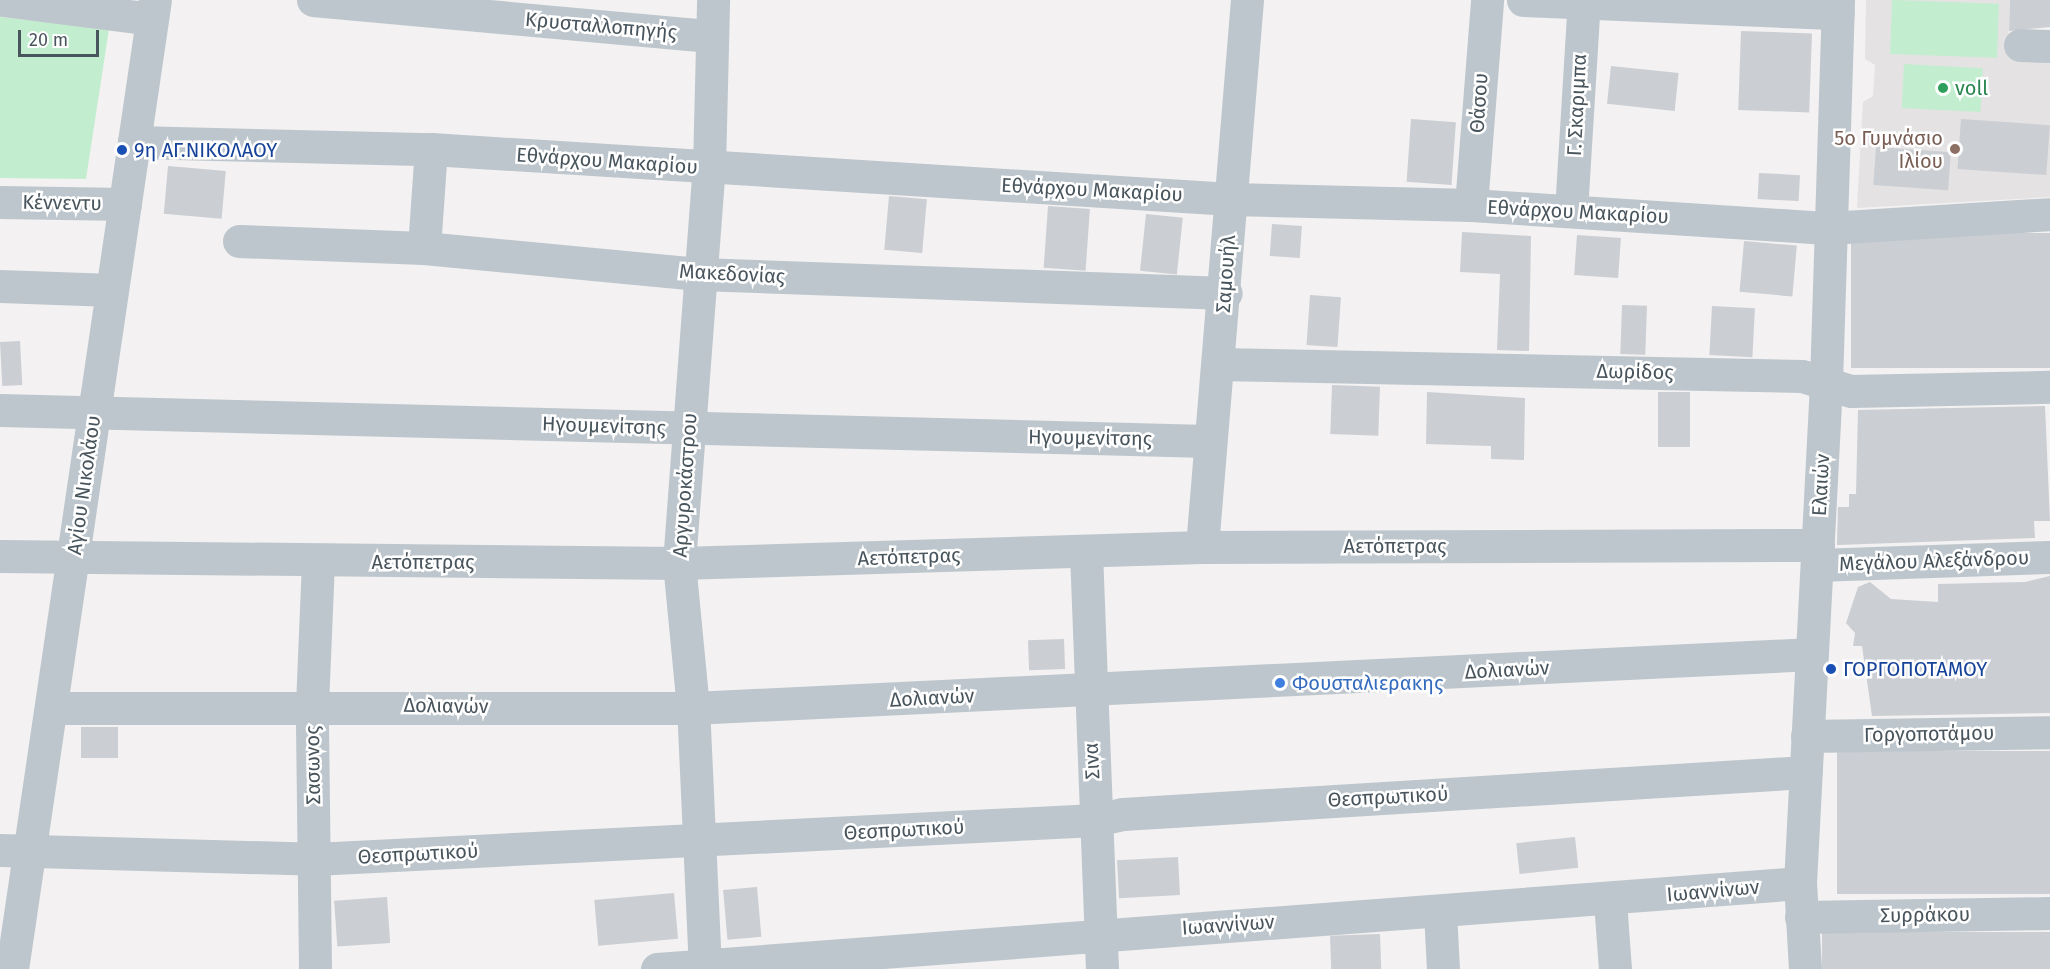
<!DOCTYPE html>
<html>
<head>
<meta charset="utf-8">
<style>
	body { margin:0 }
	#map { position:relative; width:2050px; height:969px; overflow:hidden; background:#f3f1f1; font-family:"Fira Sans",sans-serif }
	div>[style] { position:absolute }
	.education>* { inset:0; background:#e4e2e2 }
	.green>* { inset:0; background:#c2eecf; transform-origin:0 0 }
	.building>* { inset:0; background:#cbced3; transform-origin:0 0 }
	.minor>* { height:33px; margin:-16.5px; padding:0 16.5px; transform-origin:16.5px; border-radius:16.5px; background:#bdc6cc }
	.dots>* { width:16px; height:16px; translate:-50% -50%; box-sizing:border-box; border:3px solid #fff; border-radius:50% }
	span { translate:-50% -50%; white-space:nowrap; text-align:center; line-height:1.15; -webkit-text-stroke:5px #fff; paint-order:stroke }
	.street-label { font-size:20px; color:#49555d }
	.leisure-label { font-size:20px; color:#27864d }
	.left { translate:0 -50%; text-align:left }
	.education-label { font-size:20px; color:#785e54 }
	.right { translate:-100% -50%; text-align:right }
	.transit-label { font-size:20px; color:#164399 }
	.shop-label { font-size:20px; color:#366cbe }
	.scale { position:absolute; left:18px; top:30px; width:81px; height:27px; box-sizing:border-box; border:3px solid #49555d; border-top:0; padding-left:8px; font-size:18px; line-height:21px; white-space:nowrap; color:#49555d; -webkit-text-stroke:4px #fff; paint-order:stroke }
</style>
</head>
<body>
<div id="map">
	<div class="education">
		<div style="clip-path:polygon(1866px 0,2010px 0,2008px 48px,2050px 50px,2050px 197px,1857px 208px,1863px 102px,1873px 96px,1875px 65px,1865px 59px)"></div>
	</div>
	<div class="green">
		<div style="left:1892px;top:0;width:107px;height:54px;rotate:2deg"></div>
		<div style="clip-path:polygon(0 17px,109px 29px,86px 179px,0 178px)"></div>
		<div style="left:1904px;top:64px;width:79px;height:44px;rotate:3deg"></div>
	</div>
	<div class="building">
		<div style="clip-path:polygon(2010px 0,2050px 0,2050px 27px,2009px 31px)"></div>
		<div style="left:1741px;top:31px;width:71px;height:79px;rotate:2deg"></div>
		<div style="left:1611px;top:66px;width:68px;height:38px;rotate:6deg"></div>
		<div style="left:1411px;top:119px;width:45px;height:63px;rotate:4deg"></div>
		<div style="left:1961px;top:119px;width:89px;height:50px;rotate:4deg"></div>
		<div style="left:1876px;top:147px;width:75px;height:38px;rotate:4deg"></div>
		<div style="left:168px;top:166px;width:58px;height:48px;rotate:5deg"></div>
		<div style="left:1759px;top:173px;width:41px;height:26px;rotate:3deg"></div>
		<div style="left:889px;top:196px;width:38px;height:54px;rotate:5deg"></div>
		<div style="left:1048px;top:206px;width:42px;height:62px;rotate:4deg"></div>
		<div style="left:1146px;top:214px;width:37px;height:57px;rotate:6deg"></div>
		<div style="left:1272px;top:224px;width:30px;height:32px;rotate:4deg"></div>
		<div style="clip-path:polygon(1462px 232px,1531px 236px,1529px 351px,1497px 350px,1500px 274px,1460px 272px)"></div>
		<div style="left:2050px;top:233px;width:135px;height:199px;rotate:90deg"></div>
		<div style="left:1577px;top:235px;width:44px;height:40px;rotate:4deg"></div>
		<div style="left:1744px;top:241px;width:53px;height:51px;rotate:5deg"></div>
		<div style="left:1310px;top:295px;width:31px;height:50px;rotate:4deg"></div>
		<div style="left:1622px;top:305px;width:25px;height:49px;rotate:2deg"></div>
		<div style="left:1712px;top:306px;width:43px;height:49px;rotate:3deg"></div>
		<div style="left:20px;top:341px;width:44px;height:20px;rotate:87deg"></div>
		<div style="left:1332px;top:385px;width:48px;height:49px;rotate:2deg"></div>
		<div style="clip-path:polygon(1427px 392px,1525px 398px,1524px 460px,1491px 459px,1491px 446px,1426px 444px)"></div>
		<div style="left:1658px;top:392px;width:32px;height:55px"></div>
		<div style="clip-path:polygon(2045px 406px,2050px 521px,2034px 521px,2035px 538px,1837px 545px,1838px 507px,1849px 507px,1849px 494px,1856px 494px,1858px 410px)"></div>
		<div style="clip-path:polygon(2050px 576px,2050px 713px,1872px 716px,1862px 646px,1853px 646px,1855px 633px,1846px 623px,1858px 587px,1870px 582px,1891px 599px,1938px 602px,1938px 584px,2025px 582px)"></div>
		<div style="left:1064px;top:639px;width:30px;height:36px;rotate:88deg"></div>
		<div style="left:81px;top:727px;width:37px;height:31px"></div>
		<div style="left:2050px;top:751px;width:143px;height:213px;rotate:90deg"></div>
		<div style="left:1575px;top:837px;width:31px;height:59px;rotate:84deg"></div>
		<div style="left:1178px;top:857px;width:38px;height:61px;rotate:87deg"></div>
		<div style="left:757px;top:887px;width:50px;height:34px;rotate:85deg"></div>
		<div style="left:674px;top:893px;width:46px;height:80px;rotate:85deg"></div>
		<div style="left:387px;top:897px;width:46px;height:53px;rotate:86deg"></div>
		<div style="left:2050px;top:932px;width:37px;height:228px;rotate:90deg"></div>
		<div style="left:1380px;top:934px;width:35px;height:50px;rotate:88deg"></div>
	</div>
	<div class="minor">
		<div style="left:2px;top:0;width:151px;rotate:7.2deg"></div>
		<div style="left:313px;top:0;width:399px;rotate:5.2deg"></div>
		<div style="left:1523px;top:0;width:315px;rotate:2.4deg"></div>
		<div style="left:2020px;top:45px;width:30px;rotate:2deg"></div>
		<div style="left:134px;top:142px;width:297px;rotate:1.4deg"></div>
		<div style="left:431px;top:149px;width:801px;rotate:3.58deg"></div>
		<div style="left:1230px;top:199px;width:241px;rotate:1.4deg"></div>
		<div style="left:1471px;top:205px;width:359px;rotate:3.7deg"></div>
		<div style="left:1829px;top:228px;width:221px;rotate:-3.6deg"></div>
		<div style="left:0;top:202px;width:125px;rotate:0.9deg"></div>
		<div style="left:1471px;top:205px;width:206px;rotate:-85.5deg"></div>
		<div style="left:1571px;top:211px;width:211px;rotate:-86.5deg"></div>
		<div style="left:239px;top:241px;width:185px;rotate:2.2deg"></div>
		<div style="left:424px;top:248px;width:276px;rotate:5.4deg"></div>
		<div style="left:699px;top:274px;width:527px;rotate:2.06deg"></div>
		<div style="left:424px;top:248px;width:99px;rotate:-86deg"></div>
		<div style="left:0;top:286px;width:112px;rotate:2deg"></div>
		<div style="left:1218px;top:364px;width:584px;rotate:1.18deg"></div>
		<div style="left:1802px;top:376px;width:51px;rotate:17deg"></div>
		<div style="left:1851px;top:391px;width:199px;rotate:-1.2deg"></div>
		<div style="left:0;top:410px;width:1208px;rotate:1.47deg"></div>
		<div style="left:1202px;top:547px;width:549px;rotate:-85.3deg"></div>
		<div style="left:1086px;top:552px;width:417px;rotate:87.8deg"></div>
		<div style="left:0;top:556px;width:679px;rotate:0.59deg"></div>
		<div style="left:679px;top:563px;width:523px;rotate:-1.75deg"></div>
		<div style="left:1202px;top:547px;width:616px;rotate:-0.19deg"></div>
		<div style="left:1817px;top:565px;width:233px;rotate:-2deg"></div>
		<div style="left:51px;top:708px;width:642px"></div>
		<div style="left:693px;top:708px;width:1120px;rotate:-2.76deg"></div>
		<div style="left:1807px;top:736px;width:243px;rotate:-0.9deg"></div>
		<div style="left:0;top:850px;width:314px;rotate:1.6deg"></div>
		<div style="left:314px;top:859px;width:782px;rotate:-2.86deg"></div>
		<div style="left:1095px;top:820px;width:29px;rotate:-12deg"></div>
		<div style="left:1123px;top:814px;width:684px;rotate:-3.52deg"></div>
		<div style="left:1610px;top:901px;width:68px;rotate:85.8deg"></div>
		<div style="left:1440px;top:912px;width:57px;rotate:87deg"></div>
		<div style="left:1801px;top:917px;width:249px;rotate:-0.9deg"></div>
		<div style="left:12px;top:969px;width:979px;rotate:-81.61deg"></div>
		<div style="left:315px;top:969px;width:264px;rotate:-90.7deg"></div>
		<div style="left:312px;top:705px;width:143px;rotate:-87.6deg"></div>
		<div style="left:657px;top:969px;width:1146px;rotate:-4.3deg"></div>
		<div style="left:705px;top:969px;width:261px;rotate:-92.6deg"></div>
		<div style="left:693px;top:708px;width:146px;rotate:-95.5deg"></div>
		<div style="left:679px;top:563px;width:396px;rotate:-85.7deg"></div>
		<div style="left:709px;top:168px;width:168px;rotate:-88.6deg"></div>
		<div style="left:1805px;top:969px;width:86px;rotate:-93.3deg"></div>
		<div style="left:1800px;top:883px;width:501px;rotate:-87.02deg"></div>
		<div style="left:1826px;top:383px;width:383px;rotate:-88.2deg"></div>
	</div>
	<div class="dots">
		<div style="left:1943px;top:88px;background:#2e9e5b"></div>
		<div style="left:1955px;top:149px;background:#8d6e63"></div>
		<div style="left:122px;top:150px;background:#1a4fb4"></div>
		<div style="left:1831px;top:669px;background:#1a4fb4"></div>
		<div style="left:1280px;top:683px;background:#3f7fe0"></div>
	</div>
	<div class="street-label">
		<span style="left:601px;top:26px;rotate:5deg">Κρυσταλλοπηγής</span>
		<span style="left:1479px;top:103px;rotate:-86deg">Θάσου</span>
		<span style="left:1577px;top:105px;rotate:-87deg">Γ. Σκαριμπα</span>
		<span style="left:607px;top:161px;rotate:4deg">Εθνάρχου Μακαρίου</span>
		<span style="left:1092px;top:190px;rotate:3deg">Εθνάρχου Μακαρίου</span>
		<span style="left:62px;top:203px;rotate:1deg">Κέννεντυ</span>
		<span style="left:1578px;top:212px;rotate:3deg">Εθνάρχου Μακαρίου</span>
		<span style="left:732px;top:274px;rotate:3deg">Μακεδονίας</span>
		<span style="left:1226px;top:274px;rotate:-86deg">Σαμουήλ</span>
		<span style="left:1635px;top:372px;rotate:1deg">Δωρίδος</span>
		<span style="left:604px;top:426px;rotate:2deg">Ηγουμενίτσης</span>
		<span style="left:1090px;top:438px;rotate:1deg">Ηγουμενίτσης</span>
		<span style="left:84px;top:485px;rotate:-82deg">Αγίου Νικολάου</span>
		<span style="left:685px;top:485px;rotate:-86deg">Αργυροκάστρου</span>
		<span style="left:1821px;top:485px;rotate:-87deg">Ελαιών</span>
		<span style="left:1395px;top:546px">Αετόπετρας</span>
		<span style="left:909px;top:557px;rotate:-2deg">Αετόπετρας</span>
		<span style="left:1934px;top:561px;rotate:-2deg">Μεγάλου Αλεξάνδρου</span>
		<span style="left:423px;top:562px">Αετόπετρας</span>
		<span style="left:1507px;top:670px;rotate:-3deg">Δολιανών</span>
		<span style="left:932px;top:698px;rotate:-3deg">Δολιανών</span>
		<span style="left:446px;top:706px;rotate:1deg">Δολιανών</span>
		<span style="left:1929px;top:734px;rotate:-1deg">Γοργοποτάμου</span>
		<span style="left:1092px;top:761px;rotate:-93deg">Σινα</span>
		<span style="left:313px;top:765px;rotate:-91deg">Σασωνος</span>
		<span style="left:1388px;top:797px;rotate:-3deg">Θεσπρωτικού</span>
		<span style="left:904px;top:830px;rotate:-3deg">Θεσπρωτικού</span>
		<span style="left:418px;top:854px;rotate:-3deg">Θεσπρωτικού</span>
		<span style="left:1713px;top:891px;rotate:-5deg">Ιωαννίνων</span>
		<span style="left:1925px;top:915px;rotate:-1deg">Συρράκου</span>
		<span style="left:1228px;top:925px;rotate:-4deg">Ιωαννίνων</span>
	</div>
	<div class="leisure-label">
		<span class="left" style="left:1955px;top:88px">voll</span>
	</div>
	<div class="education-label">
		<span class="right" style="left:1943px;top:150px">5ο Γυμνάσιο<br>Ιλίου</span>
	</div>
	<div class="transit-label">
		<span class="left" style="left:134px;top:150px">9η ΑΓ.ΝΙΚΟΛΑΟΥ</span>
		<span class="left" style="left:1843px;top:669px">ΓΟΡΓΟΠΟΤΑΜΟΥ</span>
	</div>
	<div class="shop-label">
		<span class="left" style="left:1292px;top:683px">Φουσταλιερακης</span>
	</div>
	<div class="scale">20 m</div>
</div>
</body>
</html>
